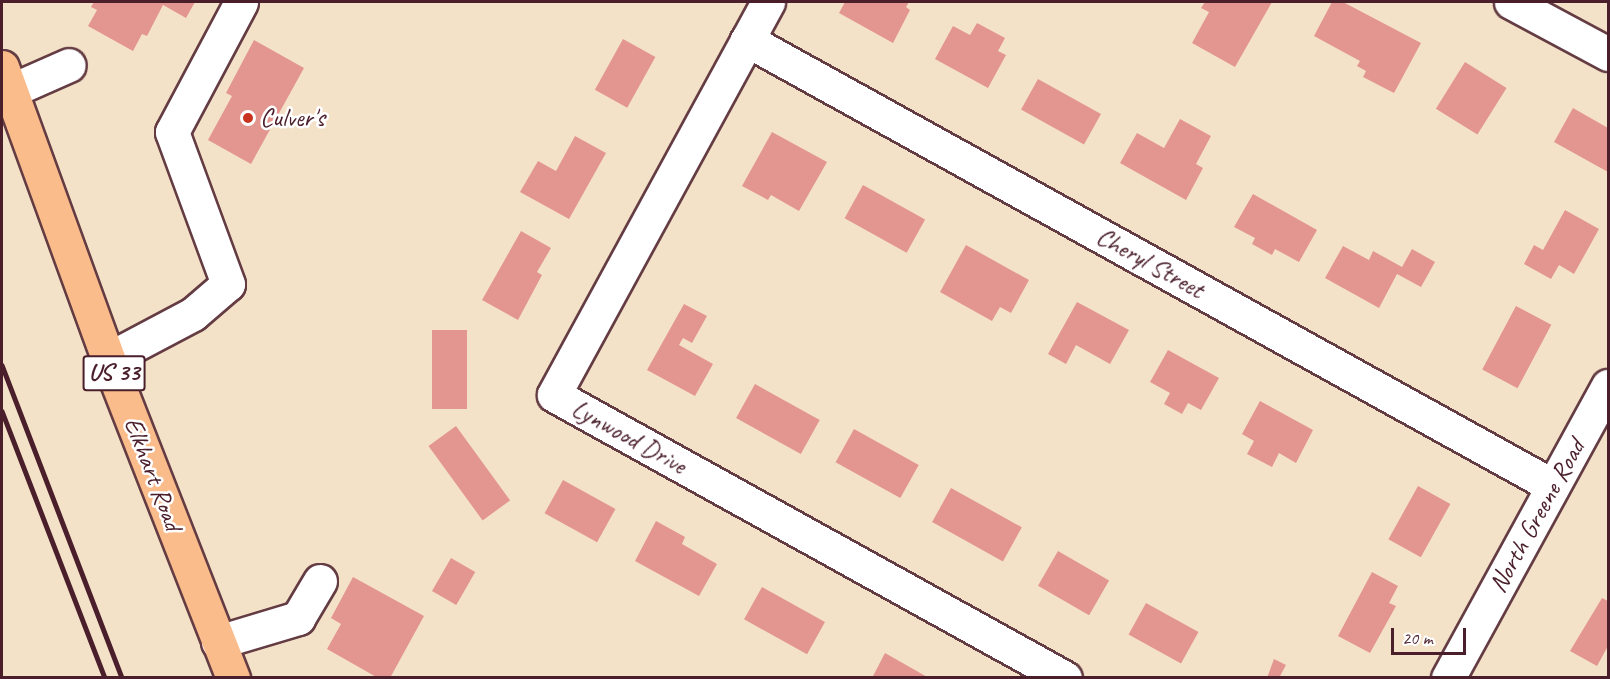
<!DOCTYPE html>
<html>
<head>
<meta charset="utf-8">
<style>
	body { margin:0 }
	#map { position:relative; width:1610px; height:679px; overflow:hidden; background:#f4e2c8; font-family:Caveat,sans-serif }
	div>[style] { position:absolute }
	.building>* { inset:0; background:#e3968f; transform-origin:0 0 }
	.roads { filter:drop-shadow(2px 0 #643c43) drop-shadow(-2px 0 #643c43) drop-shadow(0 2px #643c43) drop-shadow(0 -2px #643c43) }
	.minor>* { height:33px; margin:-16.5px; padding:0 16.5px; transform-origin:16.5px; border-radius:16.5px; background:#fff }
	.highway>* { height:33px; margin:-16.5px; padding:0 16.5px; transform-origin:16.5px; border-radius:16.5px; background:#fabc8b }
	.rail>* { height:4.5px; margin:-2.25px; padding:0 2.25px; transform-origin:2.25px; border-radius:2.25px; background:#4a1f2b }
	.dots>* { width:16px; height:16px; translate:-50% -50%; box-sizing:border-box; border:3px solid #fff; border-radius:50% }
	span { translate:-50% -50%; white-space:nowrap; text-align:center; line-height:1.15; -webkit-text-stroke:5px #fff; paint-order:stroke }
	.shield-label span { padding:2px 4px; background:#fff; border:2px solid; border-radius:4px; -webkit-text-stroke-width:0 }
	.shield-label { font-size:24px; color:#4a1f2b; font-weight:700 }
	.poi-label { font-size:26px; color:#4a1f2b }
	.left { translate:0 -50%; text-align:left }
	.street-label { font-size:26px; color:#4a1f2b }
	.frame { position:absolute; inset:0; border:3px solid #4a1f2b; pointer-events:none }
	.scale { position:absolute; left:1391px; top:628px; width:75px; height:27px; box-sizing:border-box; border:3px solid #4a1f2b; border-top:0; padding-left:8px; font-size:18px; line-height:21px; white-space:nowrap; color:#4a1f2b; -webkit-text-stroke:4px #fff; paint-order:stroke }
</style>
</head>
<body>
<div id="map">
	<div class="building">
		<div style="clip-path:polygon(94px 2px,195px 2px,186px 18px,163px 5px,147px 36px,142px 34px,133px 51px,88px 26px,97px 10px,91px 7px)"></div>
		<div style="clip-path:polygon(845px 2px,909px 2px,906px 7px,910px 10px,893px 43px,839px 13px)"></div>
		<div style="clip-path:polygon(1205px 2px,1272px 2px,1235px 67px,1192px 43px,1209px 12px,1201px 8px)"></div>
		<div style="clip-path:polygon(1332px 2px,1343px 2px,1421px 43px,1394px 93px,1363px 77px,1366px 71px,1357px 66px,1360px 61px,1314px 36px)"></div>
		<div style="clip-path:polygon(977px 23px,1005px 38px,998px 51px,1006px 55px,988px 88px,935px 59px,953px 26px,970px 35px)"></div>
		<div style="left:623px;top:39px;width:37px;height:58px;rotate:29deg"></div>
		<div style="clip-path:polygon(254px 40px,304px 68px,251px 164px,208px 140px,232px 96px,226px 93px)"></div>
		<div style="left:1465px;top:62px;width:49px;height:55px;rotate:32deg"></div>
		<div style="left:1038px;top:79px;width:72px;height:35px;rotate:29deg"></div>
		<div style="clip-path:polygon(1573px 108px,1608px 128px,1608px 172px,1554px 142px)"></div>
		<div style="clip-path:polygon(1180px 119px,1211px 136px,1196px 164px,1203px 168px,1186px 200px,1120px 163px,1137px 133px,1164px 148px)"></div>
		<div style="clip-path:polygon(772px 132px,827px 162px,799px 211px,771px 195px,768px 200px,742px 186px)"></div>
		<div style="clip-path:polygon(575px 136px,606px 153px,569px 219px,520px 192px,538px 161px,556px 171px)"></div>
		<div style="left:863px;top:185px;width:71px;height:38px;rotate:29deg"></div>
		<div style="clip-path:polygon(1253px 194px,1317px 230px,1299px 262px,1275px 249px,1272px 255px,1252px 244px,1255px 238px,1234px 227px)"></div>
		<div style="clip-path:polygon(1565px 210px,1599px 229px,1574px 274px,1559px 265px,1551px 279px,1524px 264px,1534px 245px,1543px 250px)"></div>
		<div style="clip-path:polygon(521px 231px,551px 248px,537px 272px,542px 275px,518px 320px,482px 300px)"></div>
		<div style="clip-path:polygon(966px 245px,1029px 280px,1011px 313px,1000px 307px,992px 321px,940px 292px)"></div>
		<div style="clip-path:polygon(1343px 246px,1369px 260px,1373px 251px,1402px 267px,1412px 249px,1435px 262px,1421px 287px,1397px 274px,1379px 308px,1325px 278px)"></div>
		<div style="clip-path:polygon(1077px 302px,1129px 330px,1110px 364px,1076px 345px,1066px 364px,1048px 354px)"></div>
		<div style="clip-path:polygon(684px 304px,707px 316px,692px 343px,683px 338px,679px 345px,713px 364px,695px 396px,647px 370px)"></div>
		<div style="left:1516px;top:306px;width:40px;height:72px;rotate:28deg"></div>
		<div style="left:432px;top:330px;width:35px;height:79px"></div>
		<div style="clip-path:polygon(1168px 350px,1219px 378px,1201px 410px,1188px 403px,1182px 414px,1164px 404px,1170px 393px,1150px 382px)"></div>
		<div style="left:755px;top:384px;width:74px;height:39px;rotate:29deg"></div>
		<div style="clip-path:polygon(1260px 401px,1313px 430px,1296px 463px,1279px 453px,1272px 467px,1247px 454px,1254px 441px,1242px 434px)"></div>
		<div style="left:456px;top:426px;width:92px;height:34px;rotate:54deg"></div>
		<div style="left:854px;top:429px;width:74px;height:38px;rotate:29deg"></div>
		<div style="left:563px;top:480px;width:60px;height:38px;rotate:29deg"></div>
		<div style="left:1418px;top:486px;width:37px;height:61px;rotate:29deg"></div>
		<div style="left:951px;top:488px;width:81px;height:39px;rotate:29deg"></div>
		<div style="clip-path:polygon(656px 521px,685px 537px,682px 544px,717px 564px,699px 596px,635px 561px)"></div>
		<div style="left:1058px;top:551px;width:59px;height:40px;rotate:30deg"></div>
		<div style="left:451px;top:558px;width:28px;height:38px;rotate:30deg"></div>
		<div style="clip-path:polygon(1372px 572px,1398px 586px,1389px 603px,1396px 606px,1370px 653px,1338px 636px)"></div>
		<div style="clip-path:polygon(353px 577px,424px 616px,390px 678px,378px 678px,327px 649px,341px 624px,331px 618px)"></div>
		<div style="left:762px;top:587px;width:72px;height:37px;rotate:29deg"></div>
		<div style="clip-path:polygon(1602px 598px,1608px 601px,1608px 646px,1597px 666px,1570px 651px)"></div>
		<div style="left:1146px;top:603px;width:60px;height:36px;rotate:29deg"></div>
		<div style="clip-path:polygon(885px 653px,929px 678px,872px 678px)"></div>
		<div style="clip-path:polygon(1274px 659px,1286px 665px,1279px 678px,1267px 678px)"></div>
	</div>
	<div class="roads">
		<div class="minor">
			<div style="left:768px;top:2px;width:447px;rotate:118.6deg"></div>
			<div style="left:554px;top:395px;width:584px;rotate:28.98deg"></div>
			<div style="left:1511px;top:2px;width:110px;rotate:28.2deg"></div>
			<div style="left:747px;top:40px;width:921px;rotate:28.96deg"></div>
			<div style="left:10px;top:91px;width:64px;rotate:-23.8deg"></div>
			<div style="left:108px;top:359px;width:96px;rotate:-27.9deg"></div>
			<div style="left:193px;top:314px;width:46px;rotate:-40.6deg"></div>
			<div style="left:228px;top:284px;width:162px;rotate:-110.2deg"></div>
			<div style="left:172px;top:132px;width:147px;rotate:-62deg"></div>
			<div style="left:218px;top:642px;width:84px;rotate:-16.7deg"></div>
			<div style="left:298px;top:618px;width:43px;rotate:-59.3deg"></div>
			<div style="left:1448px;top:678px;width:333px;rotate:-61.3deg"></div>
		</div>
		<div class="highway">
			<div style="left:2px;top:67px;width:311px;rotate:70deg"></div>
			<div style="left:108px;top:359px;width:343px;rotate:68.6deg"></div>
		</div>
	</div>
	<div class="rail">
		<div style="left:2px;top:365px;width:335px;rotate:69deg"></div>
		<div style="left:2px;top:411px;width:286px;rotate:68.9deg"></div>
	</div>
	<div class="dots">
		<div style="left:248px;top:118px;background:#c8321e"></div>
	</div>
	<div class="shield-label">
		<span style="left:114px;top:373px">US 33</span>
	</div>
	<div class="poi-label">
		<span class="left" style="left:260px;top:118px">Culver's</span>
	</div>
	<div class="street-label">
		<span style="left:1150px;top:263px;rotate:29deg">Cheryl Street</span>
		<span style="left:629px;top:437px;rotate:29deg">Lynwood Drive</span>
		<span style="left:153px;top:474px;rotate:69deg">Elkhart Road</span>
		<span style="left:1537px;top:516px;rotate:-61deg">North Greene Road</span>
	</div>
	<div class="frame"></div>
	<div class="scale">20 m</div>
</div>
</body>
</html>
